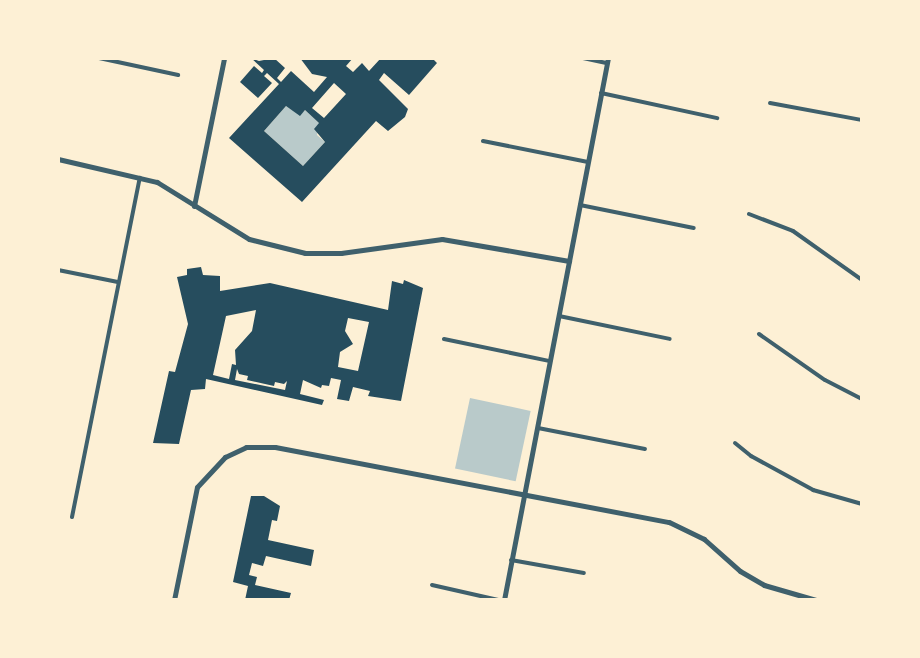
<!DOCTYPE html>
<html>
<head>
<meta charset="utf-8">
<style>
	body { margin:0 }
	#map { position:relative; width:920px; height:658px; overflow:hidden; background:#fdf0d5; font-family:"Varela Round",sans-serif }
	div>[style] { position:absolute }
	.green>* { inset:0; background:#b9caca; transform-origin:0 0 }
	.building>* { inset:0; background:#264d5e }
	.minor>* { height:4px; margin:-2px; padding:0 2px; transform-origin:2px; border-radius:2px; background:#3f606c }
	.tertiary>* { height:5px; margin:-2.5px; padding:0 2.5px; transform-origin:2.5px; border-radius:2.5px; background:#3f606c }
	span { translate:-50% -50%; white-space:nowrap; text-align:center; line-height:1.15; -webkit-text-stroke:6px #fdf0d5; paint-order:stroke }
	.frame { position:absolute; inset:0; border:60px solid #fdf0d5; pointer-events:none }
</style>
</head>
<body>
<div id="map">
	<div class="green">
		<div style="clip-path:polygon(286px 106px,300px 115px,305px 110px,319px 123px,317px 135px,325px 142px,303px 166px,264px 131px)"></div>
		<div style="left:470px;top:398px;width:62px;height:72px;rotate:12deg"></div>
	</div>
	<div class="building">
		<div style="clip-path:polygon(evenodd,251px 58px,259px 61px,274px 58px,285px 68px,277px 78px,281px 82px,291px 71px,314px 92px,327px 77px,312px 74px,300px 58px,353px 58px,346px 66px,353px 72px,362px 63px,369px 71px,381px 58px,432px 58px,437px 63px,409px 95px,384px 73px,379px 80px,408px 109px,405px 117px,388px 131px,376px 121px,302px 202px,229px 138px,279px 84px,267px 73px,264px 76px,272px 83px,258px 98px,240px 82px,254px 66px,262px 73px,264px 70px,251px 58px,334px 83px,346px 94px,324px 118px,312px 108px,334px 83px,251px 58px,286px 106px,300px 116px,305px 110px,319px 123px,314px 129px,325px 142px,303px 166px,264px 131px,286px 106px)"></div>
		<div style="clip-path:polygon(evenodd,201px 267px,203px 275px,220px 276px,220px 291px,270px 283px,388px 310px,392px 281px,403px 284px,404px 280px,423px 288px,401px 401px,368px 396px,370px 391px,353px 387px,349px 401px,337px 399px,341px 380px,331px 378px,329px 386px,322px 385px,321px 388px,303px 380px,300px 394px,324px 400px,322px 405px,206px 379px,205px 389px,191px 390px,179px 444px,153px 443px,169px 371px,175px 372px,188px 324px,177px 277px,187px 275px,187px 269px,201px 267px,256px 310px,252px 331px,235px 350px,236px 365px,232px 364px,229px 379px,213px 375px,226px 316px,256px 310px,201px 267px,348px 318px,369px 322px,358px 371px,338px 367px,340px 352px,353px 344px,345px 331px,348px 318px,201px 267px,237px 369px,239px 374px,248px 376px,247px 380px,274px 386px,275px 382px,284px 384px,287px 381px,285px 390px,235px 380px,237px 369px)"></div>
		<div style="clip-path:polygon(251px 496px,264px 496px,280px 506px,277px 521px,272px 520px,268px 540px,314px 550px,311px 566px,266px 556px,263px 566px,252px 563px,249px 575px,257px 577px,255px 585px,291px 593px,289px 600px,245px 600px,248px 586px,233px 582px)"></div>
	</div>
	<div class="minor">
		<div style="left:99px;top:58px;width:81px;rotate:12.1deg"></div>
		<div style="left:583px;top:58px;width:25px;rotate:12deg"></div>
		<div style="left:601px;top:93px;width:119px;rotate:12.2deg"></div>
		<div style="left:770px;top:103px;width:94px;rotate:10.5deg"></div>
		<div style="left:483px;top:141px;width:107px;rotate:11.3deg"></div>
		<div style="left:580px;top:205px;width:116px;rotate:11.4deg"></div>
		<div style="left:749px;top:214px;width:47px;rotate:21.1deg"></div>
		<div style="left:793px;top:231px;width:85px;rotate:35.4deg"></div>
		<div style="left:58px;top:270px;width:61px;rotate:11.3deg"></div>
		<div style="left:559px;top:316px;width:113px;rotate:11.7deg"></div>
		<div style="left:759px;top:334px;width:80px;rotate:34.9deg"></div>
		<div style="left:825px;top:380px;width:42px;rotate:27.2deg"></div>
		<div style="left:444px;top:339px;width:107px;rotate:11.8deg"></div>
		<div style="left:538px;top:428px;width:109px;rotate:11.1deg"></div>
		<div style="left:735px;top:443px;width:21px;rotate:39deg"></div>
		<div style="left:751px;top:456px;width:71px;rotate:28.7deg"></div>
		<div style="left:813px;top:490px;width:51px;rotate:15.9deg"></div>
		<div style="left:72px;top:517px;width:346px;rotate:-78.7deg"></div>
		<div style="left:511px;top:560px;width:74px;rotate:10.1deg"></div>
		<div style="left:432px;top:585px;width:68px;rotate:12.8deg"></div>
	</div>
	<div class="tertiary">
		<div style="left:58px;top:159px;width:102px;rotate:13.1deg"></div>
		<div style="left:157px;top:182px;width:108px;rotate:31.8deg"></div>
		<div style="left:249px;top:239px;width:58px;rotate:14deg"></div>
		<div style="left:305px;top:253px;width:36px"></div>
		<div style="left:341px;top:253px;width:102px;rotate:-7.9deg"></div>
		<div style="left:442px;top:239px;width:129px;rotate:9.8deg"></div>
		<div style="left:194px;top:206px;width:151px;rotate:-78.5deg"></div>
		<div style="left:174px;top:600px;width:115px;rotate:-78.5deg"></div>
		<div style="left:197px;top:487px;width:41px;rotate:-47deg"></div>
		<div style="left:225px;top:457px;width:23px;rotate:-25deg"></div>
		<div style="left:246px;top:447px;width:29px"></div>
		<div style="left:275px;top:447px;width:401px;rotate:10.8deg"></div>
		<div style="left:669px;top:522px;width:39px;rotate:26deg"></div>
		<div style="left:704px;top:539px;width:48px;rotate:41.6deg"></div>
		<div style="left:740px;top:571px;width:28px;rotate:30deg"></div>
		<div style="left:764px;top:585px;width:54px;rotate:16.1deg"></div>
		<div style="left:504px;top:600px;width:552px;rotate:-79.14deg"></div>
	</div>
	<div class="frame"></div>
</div>
</body>
</html>
